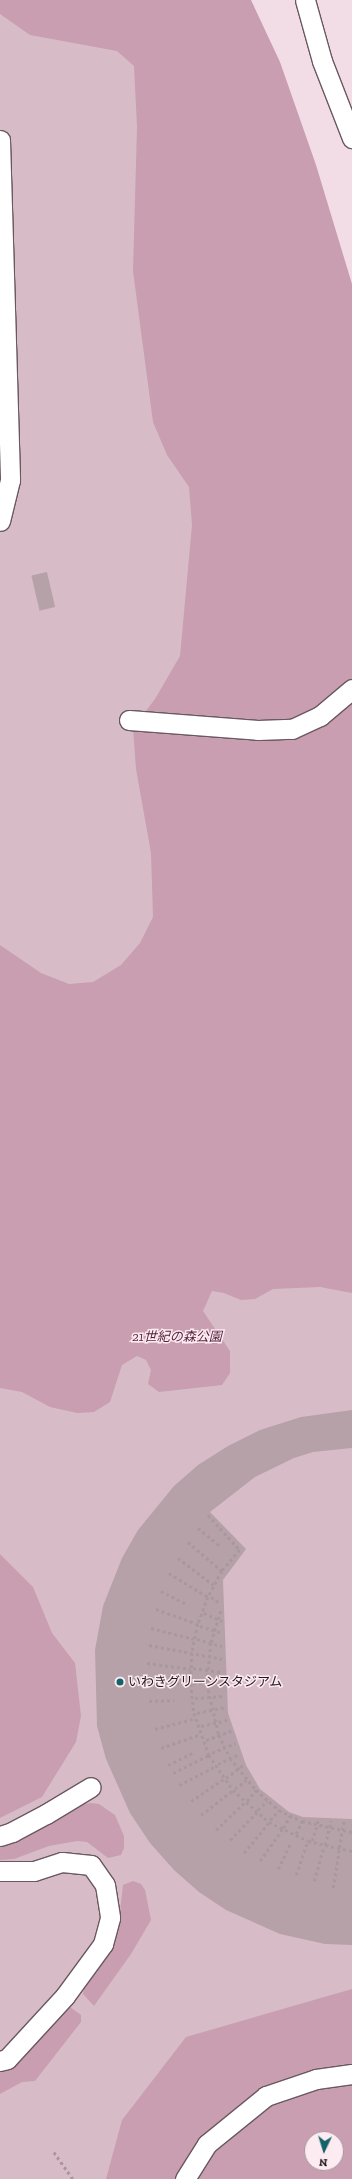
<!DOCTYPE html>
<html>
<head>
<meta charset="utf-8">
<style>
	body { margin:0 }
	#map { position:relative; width:352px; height:2179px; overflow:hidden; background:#f2dce5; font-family:"Zilla Slab","Noto Sans JP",serif }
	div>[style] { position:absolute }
	.green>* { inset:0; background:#d7bcc8 }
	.forest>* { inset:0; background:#c99eb0 }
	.building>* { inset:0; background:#b6a1a9; transform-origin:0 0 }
	.path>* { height:2.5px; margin-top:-1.25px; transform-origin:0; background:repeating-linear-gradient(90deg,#a8979e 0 3px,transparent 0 6px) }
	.roads { filter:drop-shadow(1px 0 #6a5860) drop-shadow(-1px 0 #6a5860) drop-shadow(0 1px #6a5860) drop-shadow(0 -1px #6a5860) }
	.minor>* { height:19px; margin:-9.5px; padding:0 9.5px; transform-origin:9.5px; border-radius:9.5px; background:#fff }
	.dots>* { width:11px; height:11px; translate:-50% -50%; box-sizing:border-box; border:2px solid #fdebf2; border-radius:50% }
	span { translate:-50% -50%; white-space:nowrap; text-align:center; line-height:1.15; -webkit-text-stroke:3px #fdebf2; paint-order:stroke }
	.park-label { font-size:13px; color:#531e39; font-style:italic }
	.poi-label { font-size:13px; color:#221a1d }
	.left { translate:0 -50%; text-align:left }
	.north { position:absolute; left:304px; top:2131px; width:40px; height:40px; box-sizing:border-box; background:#fdebf2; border:1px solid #a5979d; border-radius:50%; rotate:184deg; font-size:11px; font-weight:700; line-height:16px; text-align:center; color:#221a1d }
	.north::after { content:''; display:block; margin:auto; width:14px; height:18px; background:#136368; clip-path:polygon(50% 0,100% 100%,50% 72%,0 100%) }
</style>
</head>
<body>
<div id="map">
	<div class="green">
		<div style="clip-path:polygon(0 0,58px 0,165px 9px,352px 1162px,352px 2074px,185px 2179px,0 2179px)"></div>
	</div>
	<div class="forest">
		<div style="clip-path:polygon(0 0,251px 0,280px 62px,316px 165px,352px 284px,352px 1293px,320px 1287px,273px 1289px,255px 1299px,241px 1300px,224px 1293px,212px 1291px,203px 1311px,230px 1351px,230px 1373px,222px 1385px,159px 1392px,148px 1384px,151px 1370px,146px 1360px,137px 1356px,122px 1365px,110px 1402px,94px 1412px,77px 1413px,50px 1407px,22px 1392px,0 1388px,0 945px,41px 973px,69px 984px,93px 982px,121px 965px,140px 943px,153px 917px,151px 853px,136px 769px,133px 728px,155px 699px,180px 656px,192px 525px,189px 487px,167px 455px,153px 422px,133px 271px,137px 127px,134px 66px,117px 51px,30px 35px,0 14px)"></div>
		<div style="clip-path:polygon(0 1554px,33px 1587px,52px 1633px,75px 1663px,81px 1716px,76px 1742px,42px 1797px,0 1818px)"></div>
		<div style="clip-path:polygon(91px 1803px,99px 1804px,115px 1815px,124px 1836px,124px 1848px,121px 1855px,108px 1858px,87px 1842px,77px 1841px,49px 1846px,14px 1859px,0 1860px,0 1837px,76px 1805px)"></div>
		<div style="clip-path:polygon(133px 1881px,141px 1884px,145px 1890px,151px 1920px,131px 1954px,94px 2006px,83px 1994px,86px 1976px,118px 1929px,123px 1885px)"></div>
		<div style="clip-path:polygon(evenodd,352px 1989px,352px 2179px,106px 2179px,122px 2120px,186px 2037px,352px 1989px,312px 2139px,336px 2139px,336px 2163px,312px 2163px,312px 2139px)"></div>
		<div style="clip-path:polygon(70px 2007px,81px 2015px,81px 2022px,35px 2081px,22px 2082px,0 2094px,0 2068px,24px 2053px,61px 2012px)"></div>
	</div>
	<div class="building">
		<div style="left:47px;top:572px;width:36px;height:16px;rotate:77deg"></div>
		<div style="clip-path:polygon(352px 1410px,352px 1448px,313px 1452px,294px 1458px,255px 1477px,210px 1512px,246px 1549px,223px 1580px,228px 1713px,246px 1765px,260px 1789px,289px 1812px,303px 1817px,352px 1819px,352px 1945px,325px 1944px,280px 1934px,226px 1910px,199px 1892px,174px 1870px,150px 1843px,130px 1813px,106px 1759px,97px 1726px,95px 1650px,103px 1606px,122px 1558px,138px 1530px,174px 1486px,198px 1465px,228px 1446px,260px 1430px,301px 1417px)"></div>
	</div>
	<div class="path">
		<div style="left:208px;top:1515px;width:47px;rotate:47.6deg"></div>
		<div style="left:240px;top:1550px;width:28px;rotate:131deg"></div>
		<div style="left:222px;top:1571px;width:30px;rotate:118deg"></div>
		<div style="left:208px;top:1597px;width:29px;rotate:110deg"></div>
		<div style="left:198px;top:1624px;width:30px;rotate:102deg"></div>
		<div style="left:192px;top:1653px;width:31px;rotate:92deg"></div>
		<div style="left:191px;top:1684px;width:29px;rotate:84deg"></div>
		<div style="left:194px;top:1713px;width:45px;rotate:70.3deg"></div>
		<div style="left:209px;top:1755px;width:42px;rotate:55.6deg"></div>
		<div style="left:233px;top:1790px;width:48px;rotate:41.6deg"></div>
		<div style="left:269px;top:1822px;width:43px;rotate:26deg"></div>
		<div style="left:308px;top:1841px;width:45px;rotate:12.8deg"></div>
		<div style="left:198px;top:1528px;width:28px;rotate:39deg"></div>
		<div style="left:188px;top:1542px;width:45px;rotate:40.5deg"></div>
		<div style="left:178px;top:1558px;width:45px;rotate:36.9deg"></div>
		<div style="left:169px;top:1573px;width:46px;rotate:31.6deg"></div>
		<div style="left:161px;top:1591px;width:27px;rotate:27deg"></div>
		<div style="left:211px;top:1597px;width:11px;rotate:34deg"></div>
		<div style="left:156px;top:1609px;width:45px;rotate:19.7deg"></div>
		<div style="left:221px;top:1611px;width:34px;rotate:107deg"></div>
		<div style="left:211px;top:1643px;width:41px;rotate:95.6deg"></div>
		<div style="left:207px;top:1684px;width:52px;rotate:76.8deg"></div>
		<div style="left:219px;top:1735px;width:25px;rotate:64deg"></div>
		<div style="left:230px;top:1758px;width:41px;rotate:50.9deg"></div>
		<div style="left:256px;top:1790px;width:30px;rotate:41deg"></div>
		<div style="left:279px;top:1810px;width:25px;rotate:26deg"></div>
		<div style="left:302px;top:1821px;width:51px;rotate:12.4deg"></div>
		<div style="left:204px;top:1613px;width:20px;rotate:24deg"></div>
		<div style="left:200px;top:1626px;width:24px;rotate:17deg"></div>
		<div style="left:151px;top:1628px;width:44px;rotate:14.3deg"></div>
		<div style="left:197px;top:1639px;width:26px;rotate:16deg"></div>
		<div style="left:149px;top:1645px;width:44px;rotate:10.5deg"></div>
		<div style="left:196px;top:1654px;width:27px;rotate:10deg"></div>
		<div style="left:147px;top:1663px;width:44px;rotate:7.8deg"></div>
		<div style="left:193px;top:1668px;width:30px;rotate:8deg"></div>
		<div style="left:146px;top:1681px;width:45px;rotate:3.8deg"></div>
		<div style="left:193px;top:1684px;width:29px"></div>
		<div style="left:195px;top:1698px;width:28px;rotate:-4deg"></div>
		<div style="left:149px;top:1701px;width:25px;rotate:-2deg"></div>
		<div style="left:197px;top:1713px;width:29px;rotate:-12deg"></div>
		<div style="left:201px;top:1726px;width:27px;rotate:-13deg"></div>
		<div style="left:155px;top:1729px;width:42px;rotate:-15deg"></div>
		<div style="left:206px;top:1740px;width:27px;rotate:-20deg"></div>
		<div style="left:161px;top:1748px;width:42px;rotate:-19.3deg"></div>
		<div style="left:212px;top:1753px;width:25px;rotate:-23deg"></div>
		<div style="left:218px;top:1764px;width:23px;rotate:-25deg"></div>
		<div style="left:168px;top:1765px;width:28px;rotate:-26deg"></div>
		<div style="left:173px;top:1773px;width:40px;rotate:-26.6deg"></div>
		<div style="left:226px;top:1778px;width:21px;rotate:-37deg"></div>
		<div style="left:179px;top:1785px;width:42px;rotate:-27.2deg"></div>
		<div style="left:235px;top:1789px;width:14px;rotate:-39deg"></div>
		<div style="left:191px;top:1801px;width:40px;rotate:-34deg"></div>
		<div style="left:247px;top:1801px;width:14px;rotate:-51deg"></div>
		<div style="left:258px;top:1810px;width:13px;rotate:-45deg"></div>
		<div style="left:201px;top:1815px;width:41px;rotate:-38deg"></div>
		<div style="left:270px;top:1820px;width:13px;rotate:-48deg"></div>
		<div style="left:283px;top:1828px;width:14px;rotate:-60deg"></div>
		<div style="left:216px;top:1830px;width:40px;rotate:-44deg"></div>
		<div style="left:296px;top:1834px;width:14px;rotate:-65deg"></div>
		<div style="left:230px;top:1840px;width:39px;rotate:-46deg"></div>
		<div style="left:312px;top:1841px;width:21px;rotate:-73deg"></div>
		<div style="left:325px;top:1845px;width:25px;rotate:-76deg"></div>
		<div style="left:339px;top:1848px;width:27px;rotate:-80deg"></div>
		<div style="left:244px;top:1853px;width:40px;rotate:-51deg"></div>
		<div style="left:260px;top:1861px;width:39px;rotate:-55deg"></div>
		<div style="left:278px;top:1869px;width:28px;rotate:-64deg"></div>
		<div style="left:296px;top:1875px;width:36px;rotate:-71deg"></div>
		<div style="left:314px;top:1881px;width:36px;rotate:-74deg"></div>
		<div style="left:333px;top:1888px;width:38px;rotate:-81deg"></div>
		<div style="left:54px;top:2152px;width:33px;rotate:55deg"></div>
	</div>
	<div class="roads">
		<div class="minor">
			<div style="left:305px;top:0;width:63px;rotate:74.4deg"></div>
			<div style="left:322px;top:61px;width:83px;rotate:68.7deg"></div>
			<div style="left:0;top:140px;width:340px;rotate:88.3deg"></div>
			<div style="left:10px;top:480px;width:42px;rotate:103.7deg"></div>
			<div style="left:129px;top:720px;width:129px;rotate:4.4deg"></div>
			<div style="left:258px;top:730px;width:34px;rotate:-2deg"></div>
			<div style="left:292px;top:729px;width:31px;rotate:-25deg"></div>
			<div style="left:320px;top:716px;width:42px;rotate:-40.2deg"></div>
			<div style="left:0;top:1836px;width:13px;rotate:-18deg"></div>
			<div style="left:12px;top:1832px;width:38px;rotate:-28deg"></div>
			<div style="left:46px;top:1814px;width:52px;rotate:-31deg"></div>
			<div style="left:0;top:1871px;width:34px"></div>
			<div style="left:34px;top:1871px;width:29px;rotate:-18deg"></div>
			<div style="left:62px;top:1862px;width:29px;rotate:6deg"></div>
			<div style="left:91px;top:1865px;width:24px;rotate:55deg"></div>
			<div style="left:105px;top:1885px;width:33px;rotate:81deg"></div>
			<div style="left:110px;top:1918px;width:27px;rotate:105deg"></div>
			<div style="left:103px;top:1944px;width:64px;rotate:126.2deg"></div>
			<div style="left:65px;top:1996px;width:86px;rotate:132.6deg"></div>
			<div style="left:7px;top:2059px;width:7px;rotate:164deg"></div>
			<div style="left:185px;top:2179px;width:41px;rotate:-57.8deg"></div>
			<div style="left:207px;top:2144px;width:76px;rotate:-39.1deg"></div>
			<div style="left:266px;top:2096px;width:53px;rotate:-18.8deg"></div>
			<div style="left:316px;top:2079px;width:36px;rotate:-8deg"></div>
		</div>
	</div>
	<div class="dots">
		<div style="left:120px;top:1682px;background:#136368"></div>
	</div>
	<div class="park-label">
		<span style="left:177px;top:1337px">21世紀の森公園</span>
	</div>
	<div class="poi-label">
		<span class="left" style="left:128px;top:1682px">いわきグリーンスタジアム</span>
	</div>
	<div class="north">N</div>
</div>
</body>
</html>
